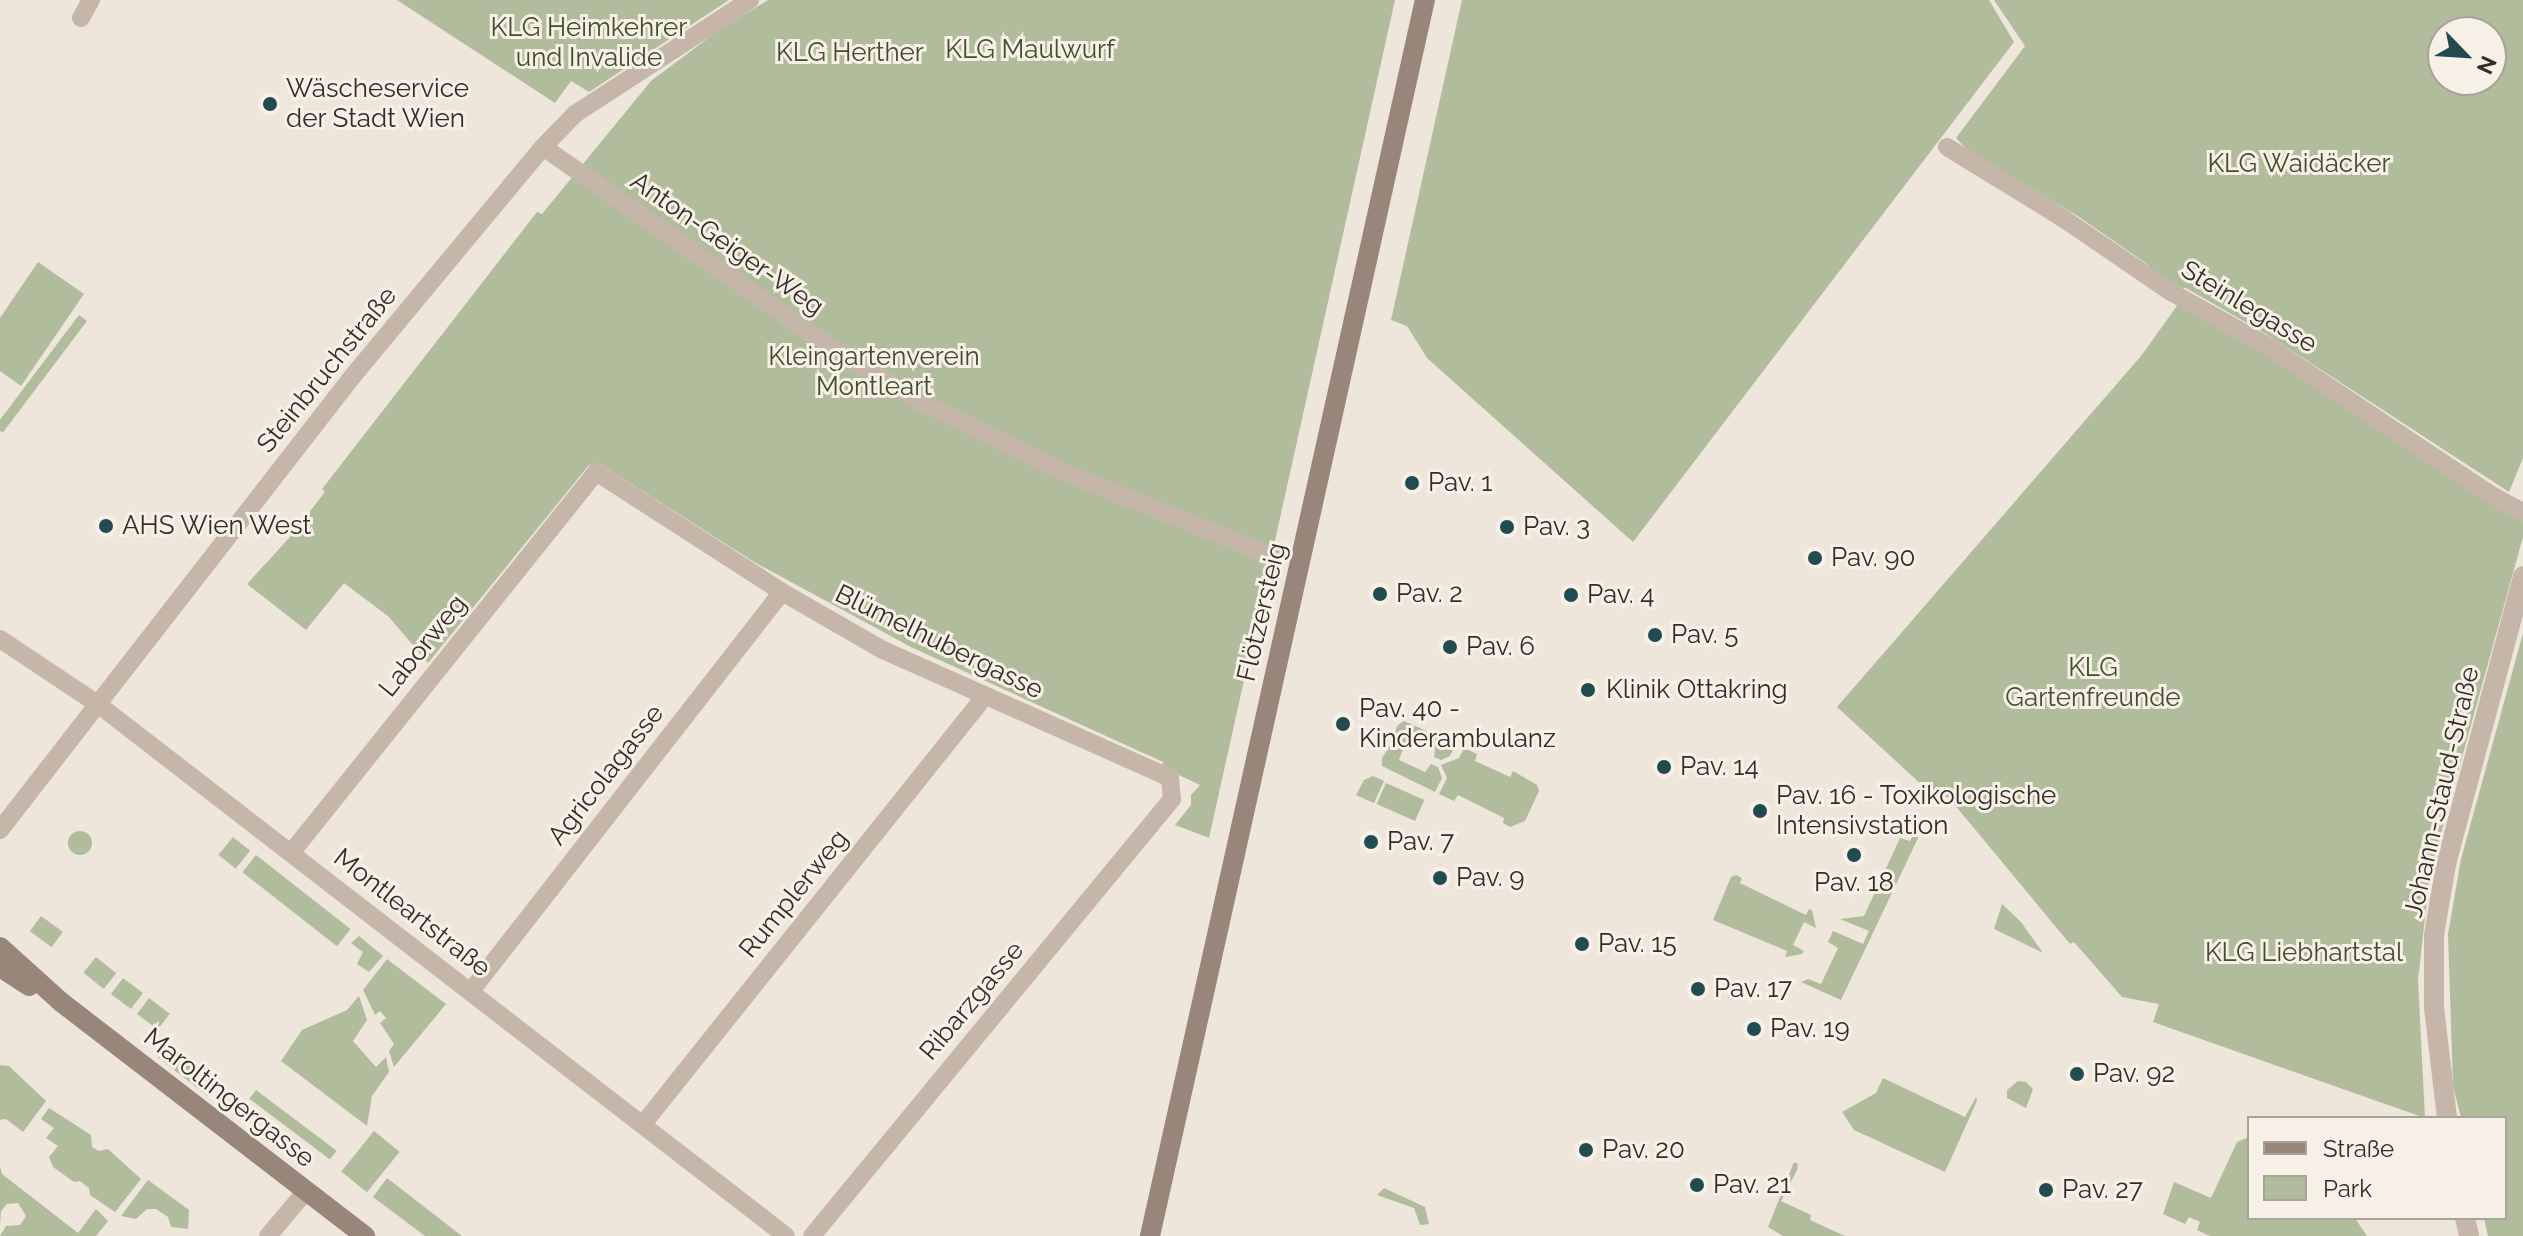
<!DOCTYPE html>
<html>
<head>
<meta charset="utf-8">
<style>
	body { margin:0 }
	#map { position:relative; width:2523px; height:1236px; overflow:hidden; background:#eee6db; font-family:Raleway,sans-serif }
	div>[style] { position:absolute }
	.green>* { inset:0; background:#b1bc9d; transform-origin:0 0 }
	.round { border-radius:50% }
	.minor>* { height:18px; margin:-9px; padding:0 9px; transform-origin:9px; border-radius:9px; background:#c5b6a9 }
	.tertiary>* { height:20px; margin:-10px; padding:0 10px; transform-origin:10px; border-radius:10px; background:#c5b6a9 }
	.secondary>* { height:20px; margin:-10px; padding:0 10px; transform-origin:10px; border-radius:10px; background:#98867a }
	.dots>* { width:22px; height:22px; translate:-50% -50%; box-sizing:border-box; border:4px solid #f7f0e7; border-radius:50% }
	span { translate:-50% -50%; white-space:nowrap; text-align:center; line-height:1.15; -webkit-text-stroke:6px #f7f0e7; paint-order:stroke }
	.park-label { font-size:26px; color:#424e2e }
	.poi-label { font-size:26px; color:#332c28 }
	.left { translate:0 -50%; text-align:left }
	.street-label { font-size:26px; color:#332c28 }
	.legend { position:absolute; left:2247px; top:1116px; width:260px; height:104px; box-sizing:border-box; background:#f7f0e7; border:2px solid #a9a29b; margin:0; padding:10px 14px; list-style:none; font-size:24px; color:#332c28 }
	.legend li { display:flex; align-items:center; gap:16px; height:40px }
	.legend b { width:40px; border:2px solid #a9a29b }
	.north { position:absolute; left:2427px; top:16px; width:80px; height:80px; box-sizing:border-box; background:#f7f0e7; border:2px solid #a9a29b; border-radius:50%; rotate:115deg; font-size:22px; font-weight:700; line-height:32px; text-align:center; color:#332c28 }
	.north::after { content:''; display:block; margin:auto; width:28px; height:36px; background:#224b4f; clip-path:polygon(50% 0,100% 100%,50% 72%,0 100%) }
</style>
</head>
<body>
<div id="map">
	<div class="green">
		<div style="clip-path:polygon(397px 0,729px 0,589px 92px,571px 81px,555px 103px)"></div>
		<div style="clip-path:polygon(768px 0,1395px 0,1209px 838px,1175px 825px,1191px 805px,1191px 795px,1200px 785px,1162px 767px,1163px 762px,911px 647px,754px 562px,600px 464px,589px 465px,428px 663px,389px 617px,344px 583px,306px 630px,247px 584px,290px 537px,325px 492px,322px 489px,537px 212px,542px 214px,651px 81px,719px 30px)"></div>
		<div style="clip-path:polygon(1462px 0,1989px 0,2014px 42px,1633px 542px,1427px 358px,1407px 326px,1391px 320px)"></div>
		<div style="clip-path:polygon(evenodd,1994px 0,2523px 0,2523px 458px,2509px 492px,2266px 334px,2186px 288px,2172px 289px,2147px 264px,2079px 217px,1968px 151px,1956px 138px,2025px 46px,1994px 0,2443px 32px,2491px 32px,2491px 80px,2443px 80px,2443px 32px)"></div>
		<div style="clip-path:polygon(38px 262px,84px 294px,21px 386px,0 371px,0 318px)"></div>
		<div style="clip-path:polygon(2179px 303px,2241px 338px,2523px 520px,2523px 537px,2430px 873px,2418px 980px,2425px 1118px,2153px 1022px,2159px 1004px,2122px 997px,2074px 942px,2070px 944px,1949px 798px,1923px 786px,1837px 707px,2141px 356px)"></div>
		<div style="left:79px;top:315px;width:10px;height:140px;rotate:37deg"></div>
		<div style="clip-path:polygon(2523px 633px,2523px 1236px,2488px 1236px,2484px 1218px,2505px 1218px,2505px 1118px,2461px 1118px,2453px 1086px,2448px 934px,2461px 859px)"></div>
		<div style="clip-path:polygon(1404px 721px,1456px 744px,1450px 756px,1441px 760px,1434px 757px,1435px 750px,1409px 738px,1404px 746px,1393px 740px,1397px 726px)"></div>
		<div style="clip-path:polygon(1391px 744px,1403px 749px,1399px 760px,1425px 772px,1431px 764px,1438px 767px,1442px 778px,1435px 792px,1382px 766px,1382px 758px)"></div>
		<div style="clip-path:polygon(1464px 748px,1477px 754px,1475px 761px,1510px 777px,1513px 771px,1537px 785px,1539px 791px,1525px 821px,1510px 827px,1503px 823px,1504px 818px,1458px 795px,1454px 801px,1439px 794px,1447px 778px,1441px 765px,1459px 758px)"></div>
		<div style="clip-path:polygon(1373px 776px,1384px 781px,1374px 803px,1356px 795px,1364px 780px)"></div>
		<div style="left:1386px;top:783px;width:42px;height:23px;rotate:24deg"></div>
		<div style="clip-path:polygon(1915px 831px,1919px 836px,1841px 1000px,1801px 982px,1808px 979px,1821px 984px,1838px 948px,1828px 942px,1833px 931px,1863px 944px,1869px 931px,1840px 919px,1864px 916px,1900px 838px,1910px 841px)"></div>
		<div class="round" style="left:68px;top:831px;width:24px;height:24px"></div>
		<div style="left:233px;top:837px;width:22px;height:23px;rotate:39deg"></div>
		<div style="left:256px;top:855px;width:120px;height:22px;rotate:38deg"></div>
		<div style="clip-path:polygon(1736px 875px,1742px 878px,1740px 883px,1806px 915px,1809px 909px,1812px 910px,1816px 928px,1804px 922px,1793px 945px,1804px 951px,1802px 954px,1785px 957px,1787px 951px,1713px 920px,1731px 877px)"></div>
		<div style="clip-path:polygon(2002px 904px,2021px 922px,2043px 953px,1994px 929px)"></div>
		<div style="left:41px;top:916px;width:27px;height:19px;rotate:36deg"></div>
		<div style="clip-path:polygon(359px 936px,383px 956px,369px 972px,357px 964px,363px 952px,351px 943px)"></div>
		<div style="left:96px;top:957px;width:26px;height:20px;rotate:39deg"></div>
		<div style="clip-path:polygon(387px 959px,446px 1004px,394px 1067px,389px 1051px,394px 1044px,380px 1023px,386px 1018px,380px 1011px,375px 1015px,363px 990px)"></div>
		<div style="left:123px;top:978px;width:25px;height:20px;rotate:37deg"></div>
		<div style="clip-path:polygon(359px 996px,367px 1020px,353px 1041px,376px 1067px,386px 1057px,389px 1072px,372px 1096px,367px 1126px,281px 1061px,302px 1030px,347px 1010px)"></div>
		<div style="left:149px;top:998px;width:26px;height:20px;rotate:37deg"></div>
		<div style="left:166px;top:1047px;width:63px;height:13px;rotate:38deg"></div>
		<div style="clip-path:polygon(0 1065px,9px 1066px,46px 1101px,23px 1132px,6px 1119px,0 1120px)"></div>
		<div style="clip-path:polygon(1883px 1078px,1965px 1117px,1976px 1097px,1977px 1101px,1945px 1172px,1854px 1130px,1842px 1112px,1876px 1093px)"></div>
		<div style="clip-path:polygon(2018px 1081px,2026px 1082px,2033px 1089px,2026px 1108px,2007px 1098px,2007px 1090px)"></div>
		<div style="left:256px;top:1090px;width:101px;height:11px;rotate:37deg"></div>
		<div style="clip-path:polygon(49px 1108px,91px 1135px,92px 1147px,99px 1151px,108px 1149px,141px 1179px,115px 1212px,90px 1195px,89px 1188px,80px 1181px,74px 1182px,53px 1167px,49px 1157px,58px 1146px,46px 1138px,54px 1128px,41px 1119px)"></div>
		<div style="left:374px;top:1131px;width:33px;height:52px;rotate:39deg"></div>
		<div style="clip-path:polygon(2249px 1137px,2249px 1218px,2355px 1218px,2367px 1236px,2210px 1236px,2197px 1230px,2200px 1222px,2189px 1217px,2185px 1224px,2163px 1214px,2174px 1182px,2211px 1198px,2237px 1142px)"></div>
		<div style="clip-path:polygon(1794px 1162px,1798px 1164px,1797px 1170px,1781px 1201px,1811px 1215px,1810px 1220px,1845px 1236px,1783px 1236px,1768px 1227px)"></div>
		<div style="clip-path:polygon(0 1167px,2px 1174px,78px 1233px,96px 1209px,108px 1221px,96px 1236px,0 1236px,6px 1226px,20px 1225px,26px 1216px,18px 1203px,7px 1204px,1px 1211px,0 1226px)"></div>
		<div style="clip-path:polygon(387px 1178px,462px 1236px,425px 1236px,373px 1197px)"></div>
		<div style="clip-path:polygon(148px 1180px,189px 1210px,188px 1229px,171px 1227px,168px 1217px,156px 1209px,147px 1209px,136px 1219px,121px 1216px)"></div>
		<div style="clip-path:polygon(1384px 1188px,1425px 1207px,1429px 1224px,1420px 1225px,1414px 1208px,1377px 1195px)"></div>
	</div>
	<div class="minor">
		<div style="left:81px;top:18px;width:21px;rotate:-61deg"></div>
		<div style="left:543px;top:147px;width:340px;rotate:34.8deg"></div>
		<div style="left:822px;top:341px;width:114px;rotate:31.7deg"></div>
		<div style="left:919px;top:401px;width:158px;rotate:26.2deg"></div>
		<div style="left:1061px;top:471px;width:233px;rotate:21.9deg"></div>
		<div style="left:1947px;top:147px;width:134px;rotate:31.6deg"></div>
		<div style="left:2061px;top:217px;width:133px;rotate:34.3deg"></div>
		<div style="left:2171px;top:292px;width:115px;rotate:29.2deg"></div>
		<div style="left:2271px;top:348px;width:263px;rotate:33.7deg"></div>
		<div style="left:2490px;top:494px;width:38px;rotate:29deg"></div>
		<div style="left:0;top:639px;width:119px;rotate:33.7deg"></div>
		<div style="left:99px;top:705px;width:868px;rotate:37.7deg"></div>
		<div style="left:0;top:830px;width:574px;rotate:-52.15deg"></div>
		<div style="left:352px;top:377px;width:299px;rotate:-50.3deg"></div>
		<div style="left:543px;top:147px;width:46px;rotate:-45.9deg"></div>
		<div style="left:575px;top:114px;width:209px;rotate:-33.1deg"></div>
		<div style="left:291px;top:853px;width:488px;rotate:-51.3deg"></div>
		<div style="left:596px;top:472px;width:221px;rotate:32.8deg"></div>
		<div style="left:782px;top:592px;width:116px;rotate:29.9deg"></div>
		<div style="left:883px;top:650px;width:314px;rotate:24deg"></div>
		<div style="left:1170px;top:778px;width:21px;rotate:85deg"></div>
		<div style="left:1172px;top:799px;width:566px;rotate:129.48deg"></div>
		<div style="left:471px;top:991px;width:506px;rotate:-52.07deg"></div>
		<div style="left:643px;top:1124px;width:548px;rotate:-51.37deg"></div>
		<div style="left:268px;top:1236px;width:59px;rotate:-49.8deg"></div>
	</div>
	<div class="tertiary">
		<div style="left:2447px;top:1118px;width:111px;rotate:-96.7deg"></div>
		<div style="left:2434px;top:1008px;width:73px;rotate:-90deg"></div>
		<div style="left:2434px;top:935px;width:72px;rotate:-80.4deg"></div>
		<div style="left:2446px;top:864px;width:298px;rotate:-75deg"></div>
		<div style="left:2465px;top:1218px;width:18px;rotate:77deg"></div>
	</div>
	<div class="secondary">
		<div style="left:0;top:947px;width:82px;rotate:42deg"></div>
		<div style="left:61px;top:1002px;width:384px;rotate:37.6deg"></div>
		<div style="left:0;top:967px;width:35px;rotate:33deg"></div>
		<div style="left:1150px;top:1236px;width:1266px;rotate:-77.46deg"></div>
	</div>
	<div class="dots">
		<div style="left:270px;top:104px;background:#224b4f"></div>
		<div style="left:1412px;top:483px;background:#224b4f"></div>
		<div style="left:106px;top:526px;background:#224b4f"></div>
		<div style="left:1507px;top:527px;background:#224b4f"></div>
		<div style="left:1815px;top:558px;background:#224b4f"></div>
		<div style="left:1380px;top:594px;background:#224b4f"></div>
		<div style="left:1571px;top:595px;background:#224b4f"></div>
		<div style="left:1655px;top:635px;background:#224b4f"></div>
		<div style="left:1450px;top:647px;background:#224b4f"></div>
		<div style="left:1588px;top:690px;background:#224b4f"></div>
		<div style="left:1343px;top:724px;background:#224b4f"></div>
		<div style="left:1664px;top:767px;background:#224b4f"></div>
		<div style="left:1760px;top:811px;background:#224b4f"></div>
		<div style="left:1371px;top:842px;background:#224b4f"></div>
		<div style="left:1854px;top:855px;background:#224b4f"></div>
		<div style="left:1440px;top:878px;background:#224b4f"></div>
		<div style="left:1582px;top:944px;background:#224b4f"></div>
		<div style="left:1698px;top:989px;background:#224b4f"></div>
		<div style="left:1754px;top:1029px;background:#224b4f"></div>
		<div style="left:2077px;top:1074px;background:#224b4f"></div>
		<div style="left:1586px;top:1150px;background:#224b4f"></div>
		<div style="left:1697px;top:1185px;background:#224b4f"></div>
		<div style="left:2046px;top:1190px;background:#224b4f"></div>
	</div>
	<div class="park-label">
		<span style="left:589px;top:43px">KLG Heimkehrer<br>und Invalide</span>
		<span style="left:1030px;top:50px">KLG Maulwurf</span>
		<span style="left:850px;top:53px">KLG Herther</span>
		<span style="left:2299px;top:164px">KLG Waidäcker</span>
		<span style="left:874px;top:372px">Kleingartenverein<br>Montleart</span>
		<span style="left:2093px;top:683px">KLG<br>Gartenfreunde</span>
		<span style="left:2304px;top:953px">KLG Liebhartstal</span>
	</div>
	<div class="poi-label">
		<span class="left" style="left:286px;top:104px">Wäscheservice<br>der Stadt Wien</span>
		<span class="left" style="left:1428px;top:483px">Pav. 1</span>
		<span class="left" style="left:122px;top:526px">AHS Wien West</span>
		<span class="left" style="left:1523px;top:527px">Pav. 3</span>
		<span class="left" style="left:1831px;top:558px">Pav. 90</span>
		<span class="left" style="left:1396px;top:594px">Pav. 2</span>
		<span class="left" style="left:1587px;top:595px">Pav. 4</span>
		<span class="left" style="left:1671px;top:635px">Pav. 5</span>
		<span class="left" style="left:1466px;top:647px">Pav. 6</span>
		<span class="left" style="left:1606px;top:690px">Klinik Ottakring</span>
		<span class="left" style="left:1359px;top:724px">Pav. 40 -<br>Kinderambulanz</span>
		<span class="left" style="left:1680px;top:767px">Pav. 14</span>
		<span class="left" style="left:1776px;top:811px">Pav. 16 - Toxikologische<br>Intensivstation</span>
		<span class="left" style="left:1387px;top:842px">Pav. 7</span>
		<span class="left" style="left:1456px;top:878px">Pav. 9</span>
		<span style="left:1854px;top:883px">Pav. 18</span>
		<span class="left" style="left:1598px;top:944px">Pav. 15</span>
		<span class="left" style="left:1714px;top:989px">Pav. 17</span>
		<span class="left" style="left:1770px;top:1029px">Pav. 19</span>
		<span class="left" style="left:2093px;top:1074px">Pav. 92</span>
		<span class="left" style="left:1602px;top:1150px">Pav. 20</span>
		<span class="left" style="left:1713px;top:1185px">Pav. 21</span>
		<span class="left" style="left:2062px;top:1190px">Pav. 27</span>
	</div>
	<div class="street-label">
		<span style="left:727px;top:244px;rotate:35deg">Anton-Geiger-Weg</span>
		<span style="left:2249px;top:307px;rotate:31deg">Steinlegasse</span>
		<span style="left:327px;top:370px;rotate:-51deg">Steinbruchstraße</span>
		<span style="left:1262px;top:612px;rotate:-77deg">Flötzersteig</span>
		<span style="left:939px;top:642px;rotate:26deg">Blümelhubergasse</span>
		<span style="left:423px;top:646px;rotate:-51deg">Laborweg</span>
		<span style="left:606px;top:775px;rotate:-52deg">Agricolagasse</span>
		<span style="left:2442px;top:792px;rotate:-77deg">Johann-Staud-Straße</span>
		<span style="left:794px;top:894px;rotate:-51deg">Rumplerweg</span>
		<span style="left:412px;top:913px;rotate:38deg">Montleartstraße</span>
		<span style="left:972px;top:1001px;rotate:-50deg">Ribarzgasse</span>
		<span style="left:229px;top:1098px;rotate:38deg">Maroltingergasse</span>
	</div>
	<ul class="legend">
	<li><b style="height:10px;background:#98867a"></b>Straße</li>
	<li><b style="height:22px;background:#b1bc9d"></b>Park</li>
	</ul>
	<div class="north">N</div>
</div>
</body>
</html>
